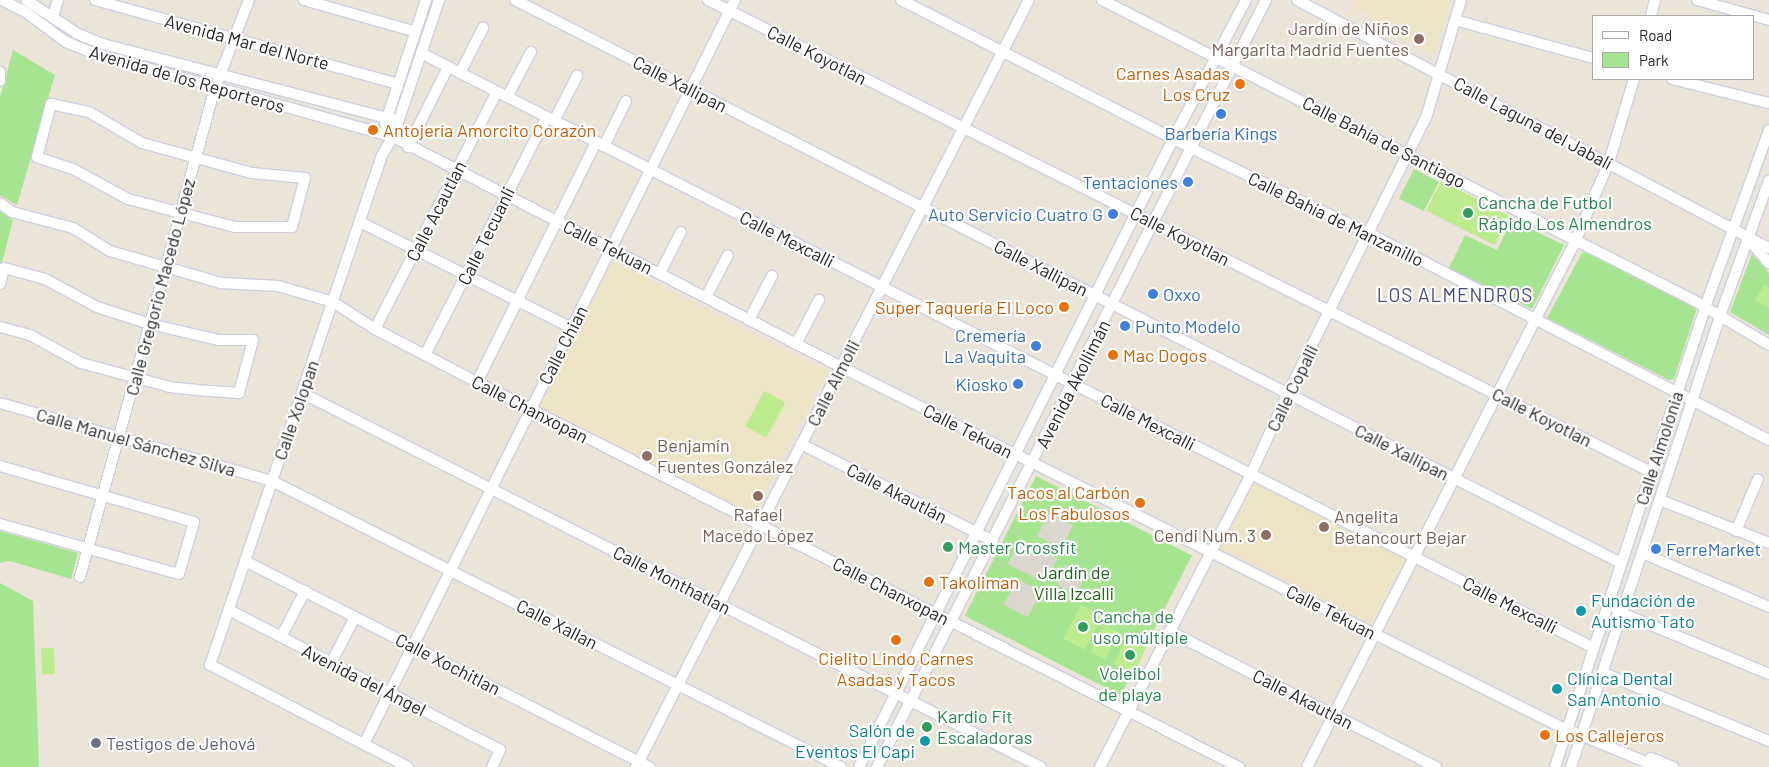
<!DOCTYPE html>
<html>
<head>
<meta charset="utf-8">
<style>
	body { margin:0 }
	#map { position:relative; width:1769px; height:767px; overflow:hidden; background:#ebe4d8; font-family:Barlow,sans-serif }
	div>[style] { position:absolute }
	.education>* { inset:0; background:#ede4c6; transform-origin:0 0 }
	.green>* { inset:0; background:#a7e492; transform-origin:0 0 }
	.pitch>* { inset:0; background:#bcec8d; transform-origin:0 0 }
	.plaza>* { inset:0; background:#dbd7cf; transform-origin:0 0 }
	.roads { filter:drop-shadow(1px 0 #cdcfe1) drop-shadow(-1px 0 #cdcfe1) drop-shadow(0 1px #cdcfe1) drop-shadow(0 -1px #cdcfe1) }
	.minor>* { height:10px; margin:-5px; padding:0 5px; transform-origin:5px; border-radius:5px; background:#fff }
	.dots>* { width:14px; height:14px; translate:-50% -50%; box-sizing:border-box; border:2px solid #fff; border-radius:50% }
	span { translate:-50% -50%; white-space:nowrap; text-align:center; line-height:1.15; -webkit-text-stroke:4.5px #fff; paint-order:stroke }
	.education-label { font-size:18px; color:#785e54 }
	.right { translate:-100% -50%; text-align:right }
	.left { translate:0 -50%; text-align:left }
	.street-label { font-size:18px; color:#272727 }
	.food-label { font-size:18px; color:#c56008 }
	.shop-label { font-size:18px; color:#366cbe }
	.leisure-label { font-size:18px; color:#27864d }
	.park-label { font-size:18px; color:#216517 }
	.culture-label { font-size:18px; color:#0d838f }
	.worship-label { font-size:18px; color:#5b616d }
	.neighbourhood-label { font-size:19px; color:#474c79; letter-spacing:1px }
	.legend { position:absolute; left:1592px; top:15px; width:162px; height:65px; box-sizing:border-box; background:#fff; border:1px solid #a9a9a9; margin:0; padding:6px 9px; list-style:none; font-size:15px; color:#272727 }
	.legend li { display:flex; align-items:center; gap:10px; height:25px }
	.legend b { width:25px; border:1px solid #a9a9a9 }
</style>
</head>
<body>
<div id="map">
	<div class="education">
		<div style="clip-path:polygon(1354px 0,1450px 0,1435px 54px,1368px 23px,1369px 13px,1356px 10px,1355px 17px,1349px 15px)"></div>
		<div style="left:612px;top:261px;width:241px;height:162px;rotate:27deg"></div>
		<div style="left:1254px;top:483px;width:168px;height:74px;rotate:27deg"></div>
	</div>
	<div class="green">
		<div style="clip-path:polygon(13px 50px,55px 75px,17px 205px,0 195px,0 97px)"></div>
		<div style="left:1414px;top:169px;width:28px;height:33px;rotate:27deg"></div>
		<div style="clip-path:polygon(0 211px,13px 220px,0 270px)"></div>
		<div style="clip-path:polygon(1512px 220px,1564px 245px,1532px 309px,1449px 268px,1465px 235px,1497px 250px)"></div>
		<div style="clip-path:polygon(1588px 251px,1694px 306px,1696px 311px,1674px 379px,1669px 380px,1547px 318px,1582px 253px)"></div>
		<div style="clip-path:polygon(1752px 254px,1769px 273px,1769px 335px,1730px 312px)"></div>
		<div style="left:1036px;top:476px;width:175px;height:157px;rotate:27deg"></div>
		<div style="clip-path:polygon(0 531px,78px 553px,71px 579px,10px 561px,0 563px)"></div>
		<div style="clip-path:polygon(0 583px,33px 601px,39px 767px,0 767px)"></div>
	</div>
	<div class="pitch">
		<div style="left:1441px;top:181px;width:77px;height:33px;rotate:27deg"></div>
		<div style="clip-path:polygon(1764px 285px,1769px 288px,1769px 308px,1755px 300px)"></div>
		<div style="left:764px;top:391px;width:24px;height:40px;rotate:28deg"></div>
		<div style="left:1081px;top:605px;width:24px;height:38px;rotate:28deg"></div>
		<div style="left:1103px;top:625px;width:17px;height:30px;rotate:25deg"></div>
		<div style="left:1127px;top:636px;width:22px;height:31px;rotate:24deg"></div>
		<div style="left:54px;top:648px;width:26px;height:13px;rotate:88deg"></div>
	</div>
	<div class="plaza">
		<div style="left:1049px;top:513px;width:27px;height:26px;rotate:27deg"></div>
		<div style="left:1020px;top:540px;width:42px;height:27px;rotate:27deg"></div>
		<div style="clip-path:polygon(1066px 565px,1086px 575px,1075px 595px,1059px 586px,1057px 581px)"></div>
		<div style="left:1017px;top:579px;width:27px;height:29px;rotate:27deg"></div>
	</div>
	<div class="roads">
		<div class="minor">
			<div style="left:2px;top:0;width:28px;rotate:27deg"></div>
			<div style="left:27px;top:13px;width:49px;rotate:36.6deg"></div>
			<div style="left:66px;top:42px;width:29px;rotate:22deg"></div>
			<div style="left:93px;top:53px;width:312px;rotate:15.6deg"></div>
			<div style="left:393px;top:137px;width:513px;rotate:27.16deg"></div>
			<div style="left:849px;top:371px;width:796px;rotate:26.57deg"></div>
			<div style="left:1561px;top:727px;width:105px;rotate:22.4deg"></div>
			<div style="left:26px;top:0;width:62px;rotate:33.2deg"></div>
			<div style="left:78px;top:34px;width:27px;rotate:22deg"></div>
			<div style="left:103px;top:44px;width:305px;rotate:14.6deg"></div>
			<div style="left:95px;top:0;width:314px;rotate:15.5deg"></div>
			<div style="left:304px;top:0;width:116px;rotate:15.9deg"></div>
			<div style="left:515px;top:0;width:1241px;rotate:26.98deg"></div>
			<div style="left:708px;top:0;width:1055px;rotate:26.59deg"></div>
			<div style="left:901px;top:0;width:326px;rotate:27deg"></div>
			<div style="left:1191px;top:148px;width:199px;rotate:25.7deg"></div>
			<div style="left:1370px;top:234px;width:449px;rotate:27.3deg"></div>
			<div style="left:1102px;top:0;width:665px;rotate:26.91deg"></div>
			<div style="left:1695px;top:301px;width:86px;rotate:30.7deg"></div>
			<div style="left:1297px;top:0;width:533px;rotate:27.72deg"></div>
			<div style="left:1697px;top:0;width:75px;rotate:15.5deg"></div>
			<div style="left:53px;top:16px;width:17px;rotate:-73deg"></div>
			<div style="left:1651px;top:16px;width:16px;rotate:-76deg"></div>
			<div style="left:1455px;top:20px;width:143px;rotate:15.4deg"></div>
			<div style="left:421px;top:53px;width:1315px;rotate:26.9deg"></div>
			<div style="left:0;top:72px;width:9px;rotate:90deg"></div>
			<div style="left:460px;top:73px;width:51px;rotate:-62.9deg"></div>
			<div style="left:1672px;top:79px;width:100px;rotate:13.9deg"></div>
			<div style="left:507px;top:97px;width:51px;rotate:-61.9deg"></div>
			<div style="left:51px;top:104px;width:39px;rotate:12deg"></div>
			<div style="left:89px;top:112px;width:61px;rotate:30.3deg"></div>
			<div style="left:142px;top:143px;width:114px;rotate:15.3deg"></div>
			<div style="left:252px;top:173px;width:53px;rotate:5.4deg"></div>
			<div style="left:305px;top:178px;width:51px;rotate:104.9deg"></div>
			<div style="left:292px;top:227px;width:57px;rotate:180deg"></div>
			<div style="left:235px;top:227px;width:111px;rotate:-165.3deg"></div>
			<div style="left:128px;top:199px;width:63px;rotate:-151.4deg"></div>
			<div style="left:73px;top:169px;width:38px;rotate:-162deg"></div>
			<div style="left:37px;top:157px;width:55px;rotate:-75.2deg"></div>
			<div style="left:554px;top:121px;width:51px;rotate:-62.9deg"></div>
			<div style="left:385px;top:124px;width:131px;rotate:-71.7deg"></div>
			<div style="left:604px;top:146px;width:50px;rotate:-63.9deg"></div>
			<div style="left:408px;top:147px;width:89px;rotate:-63.4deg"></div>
			<div style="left:0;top:203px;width:15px;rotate:37deg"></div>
			<div style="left:12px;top:212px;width:63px;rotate:14.7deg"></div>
			<div style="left:73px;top:228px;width:44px;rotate:31.9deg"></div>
			<div style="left:110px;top:251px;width:116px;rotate:16.1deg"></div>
			<div style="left:221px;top:283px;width:57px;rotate:3deg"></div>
			<div style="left:278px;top:286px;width:57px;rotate:16.2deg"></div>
			<div style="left:333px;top:302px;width:50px;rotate:32.7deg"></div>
			<div style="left:375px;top:329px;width:115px;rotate:27.5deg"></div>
			<div style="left:477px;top:382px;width:854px;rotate:26.81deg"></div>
			<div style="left:360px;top:222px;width:237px;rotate:26.6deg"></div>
			<div style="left:1748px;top:239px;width:32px;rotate:49deg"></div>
			<div style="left:660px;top:273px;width:46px;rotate:-62.9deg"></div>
			<div style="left:0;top:284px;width:16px;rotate:-76deg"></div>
			<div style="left:4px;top:268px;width:42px;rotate:15deg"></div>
			<div style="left:45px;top:279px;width:59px;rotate:28.3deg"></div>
			<div style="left:97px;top:307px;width:56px;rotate:17.8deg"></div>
			<div style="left:150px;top:324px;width:71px;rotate:13.1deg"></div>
			<div style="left:219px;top:340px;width:34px"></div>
			<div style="left:253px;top:340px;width:55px;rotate:104.8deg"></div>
			<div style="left:239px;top:393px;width:32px;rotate:-176deg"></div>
			<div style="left:207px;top:391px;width:37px;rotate:-174deg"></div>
			<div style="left:170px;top:387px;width:92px;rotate:-164.9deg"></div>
			<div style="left:81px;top:363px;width:58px;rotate:-151.2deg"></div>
			<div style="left:30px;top:335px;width:31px;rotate:-165deg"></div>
			<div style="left:706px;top:297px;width:47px;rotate:-62.4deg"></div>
			<div style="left:749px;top:320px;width:50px;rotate:-62.4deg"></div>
			<div style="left:375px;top:329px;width:267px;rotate:-62.8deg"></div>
			<div style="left:796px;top:344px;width:50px;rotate:-62.4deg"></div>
			<div style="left:425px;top:355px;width:267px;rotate:-62.9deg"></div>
			<div style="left:477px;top:382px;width:268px;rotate:-63.6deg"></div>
			<div style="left:302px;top:393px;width:828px;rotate:26.84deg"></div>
			<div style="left:0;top:403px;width:283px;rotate:16deg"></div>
			<div style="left:272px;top:481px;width:637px;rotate:26.69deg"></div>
			<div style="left:801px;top:444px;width:215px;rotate:26.8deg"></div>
			<div style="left:0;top:466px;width:202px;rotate:16.1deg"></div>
			<div style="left:194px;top:522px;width:54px;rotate:106.1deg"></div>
			<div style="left:179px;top:574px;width:186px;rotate:-164.4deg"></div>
			<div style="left:1660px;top:500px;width:117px;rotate:21.5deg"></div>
			<div style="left:1736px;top:531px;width:56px;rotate:-67.1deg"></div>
			<div style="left:1642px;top:553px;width:138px;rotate:23deg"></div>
			<div style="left:245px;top:561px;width:454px;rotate:27deg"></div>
			<div style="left:80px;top:577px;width:507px;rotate:-74.57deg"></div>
			<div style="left:215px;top:88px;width:94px;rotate:-68.9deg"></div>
			<div style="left:229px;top:610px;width:305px;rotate:27.3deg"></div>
			<div style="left:500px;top:750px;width:19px;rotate:115deg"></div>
			<div style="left:1617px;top:611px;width:165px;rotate:22.5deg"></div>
			<div style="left:1169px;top:631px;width:300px;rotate:27deg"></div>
			<div style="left:281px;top:637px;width:52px;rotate:-62.4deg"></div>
			<div style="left:331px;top:663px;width:52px;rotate:-62.4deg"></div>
			<div style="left:1603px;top:673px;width:179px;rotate:22.3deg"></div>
			<div style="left:364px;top:744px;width:831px;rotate:-63.5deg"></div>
			<div style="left:1651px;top:758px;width:24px;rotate:22deg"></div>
			<div style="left:408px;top:767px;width:223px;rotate:-152.7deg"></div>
			<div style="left:210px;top:665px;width:538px;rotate:-71.36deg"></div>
			<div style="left:382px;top:155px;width:21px;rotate:-59deg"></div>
			<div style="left:393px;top:137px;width:145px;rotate:-71.4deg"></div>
			<div style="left:636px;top:767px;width:862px;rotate:-62.87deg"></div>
			<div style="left:859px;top:767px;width:702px;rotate:-63.43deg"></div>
			<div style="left:1173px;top:139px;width:157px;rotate:-62.3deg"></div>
			<div style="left:877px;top:767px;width:860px;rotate:-63.11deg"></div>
			<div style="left:1100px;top:767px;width:330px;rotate:-62.7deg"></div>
			<div style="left:1251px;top:474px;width:89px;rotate:-65.4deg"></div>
			<div style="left:1288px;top:393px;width:308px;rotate:-63.4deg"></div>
			<div style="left:1426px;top:118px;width:123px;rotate:-73.5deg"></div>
			<div style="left:1307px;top:767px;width:589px;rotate:-62.96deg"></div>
			<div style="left:1575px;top:242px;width:87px;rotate:-67deg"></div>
			<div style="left:1609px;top:162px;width:87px;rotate:-73.2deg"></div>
			<div style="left:1555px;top:767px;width:484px;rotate:-71.9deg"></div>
			<div style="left:1705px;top:307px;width:188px;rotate:-70.1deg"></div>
			<div style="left:1571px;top:767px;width:475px;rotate:-71.7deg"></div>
			<div style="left:1720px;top:316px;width:144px;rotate:-70.1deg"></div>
		</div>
	</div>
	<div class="dots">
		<div style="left:1419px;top:39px;background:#8d6e63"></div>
		<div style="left:1240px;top:84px;background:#e8710a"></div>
		<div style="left:1221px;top:114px;background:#3f7fe0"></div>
		<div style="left:373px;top:130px;background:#e8710a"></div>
		<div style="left:1188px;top:182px;background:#3f7fe0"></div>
		<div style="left:1468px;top:213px;background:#2e9e5b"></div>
		<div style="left:1113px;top:214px;background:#3f7fe0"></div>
		<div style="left:1153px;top:294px;background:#3f7fe0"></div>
		<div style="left:1064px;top:307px;background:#e8710a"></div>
		<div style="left:1125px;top:326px;background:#3f7fe0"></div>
		<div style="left:1036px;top:346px;background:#3f7fe0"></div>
		<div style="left:1113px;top:355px;background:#e8710a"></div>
		<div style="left:1018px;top:384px;background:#3f7fe0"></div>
		<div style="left:647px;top:456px;background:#8d6e63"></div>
		<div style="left:758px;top:496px;background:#8d6e63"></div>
		<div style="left:1140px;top:503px;background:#e8710a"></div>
		<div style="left:1324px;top:527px;background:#8d6e63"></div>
		<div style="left:1266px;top:535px;background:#8d6e63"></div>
		<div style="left:948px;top:547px;background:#2e9e5b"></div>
		<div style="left:1656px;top:549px;background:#3f7fe0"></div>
		<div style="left:929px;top:582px;background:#e8710a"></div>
		<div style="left:1581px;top:611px;background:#0f9aa8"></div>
		<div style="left:1083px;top:627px;background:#2e9e5b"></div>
		<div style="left:896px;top:640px;background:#e8710a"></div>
		<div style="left:1130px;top:655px;background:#2e9e5b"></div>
		<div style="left:1557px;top:689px;background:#0f9aa8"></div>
		<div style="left:927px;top:727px;background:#2e9e5b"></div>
		<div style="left:1545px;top:735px;background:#e8710a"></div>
		<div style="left:925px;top:741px;background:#0f9aa8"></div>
		<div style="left:96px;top:743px;background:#6b7280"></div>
	</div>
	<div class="education-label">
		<span class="right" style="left:1409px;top:39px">Jardín de Niños<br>Margarita Madrid Fuentes</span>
		<span class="left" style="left:657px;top:456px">Benjamín<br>Fuentes González</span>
		<span style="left:758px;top:525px">Rafael<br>Macedo López</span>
		<span class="left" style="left:1334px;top:527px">Angelita<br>Betancourt Bejar</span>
		<span class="right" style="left:1256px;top:535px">Cendi Num. 3</span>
	</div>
	<div class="street-label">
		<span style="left:247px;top:42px;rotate:15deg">Avenida Mar del Norte</span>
		<span style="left:817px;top:55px;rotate:27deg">Calle Koyotlan</span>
		<span style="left:187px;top:79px;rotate:16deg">Avenida de los Reporteros</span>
		<span style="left:680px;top:84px;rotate:27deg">Calle Xallipan</span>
		<span style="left:1533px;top:123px;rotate:28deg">Calle Laguna del Jabalí</span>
		<span style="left:1384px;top:142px;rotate:27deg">Calle Bahía de Santiago</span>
		<span style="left:436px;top:211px;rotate:-63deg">Calle Acautlan</span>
		<span style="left:1336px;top:219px;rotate:26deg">Calle Bahía de Manzanillo</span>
		<span style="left:486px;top:236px;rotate:-64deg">Calle Tecuanli</span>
		<span style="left:1180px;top:236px;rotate:27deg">Calle Koyotlan</span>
		<span style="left:787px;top:239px;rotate:27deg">Calle Mexcalli</span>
		<span style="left:608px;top:247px;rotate:27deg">Calle Tekuan</span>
		<span style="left:1041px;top:268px;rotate:27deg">Calle Xallipan</span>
		<span style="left:160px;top:287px;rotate:-75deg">Calle Gregorio Macedo López</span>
		<span style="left:563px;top:345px;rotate:-63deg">Calle Chian</span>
		<span style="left:833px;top:383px;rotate:-63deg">Calle Almolli</span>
		<span style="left:1073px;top:384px;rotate:-63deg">Avenida Akollimán</span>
		<span style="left:1292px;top:388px;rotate:-64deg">Calle Copalli</span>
		<span style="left:530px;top:409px;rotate:27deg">Calle Chanxopan</span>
		<span style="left:296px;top:410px;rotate:-71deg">Calle Xolopan</span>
		<span style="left:1542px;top:417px;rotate:27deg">Calle Koyotlan</span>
		<span style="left:1148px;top:422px;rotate:27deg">Calle Mexcalli</span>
		<span style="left:968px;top:431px;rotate:27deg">Calle Tekuan</span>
		<span style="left:136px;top:442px;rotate:16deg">Calle Manuel Sánchez Silva</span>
		<span style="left:1659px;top:448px;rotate:-72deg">Calle Almolonia</span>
		<span style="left:1402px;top:452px;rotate:27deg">Calle Xallipan</span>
		<span style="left:897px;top:493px;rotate:27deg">Calle Akautlán</span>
		<span style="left:672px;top:580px;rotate:27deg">Calle Monthatlan</span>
		<span style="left:891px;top:591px;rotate:27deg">Calle Chanxopan</span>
		<span style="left:1510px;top:605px;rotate:27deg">Calle Mexcalli</span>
		<span style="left:1331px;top:612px;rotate:27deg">Calle Tekuan</span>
		<span style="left:557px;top:624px;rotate:27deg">Calle Xallan</span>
		<span style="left:448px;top:664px;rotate:27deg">Calle Xochitlan</span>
		<span style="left:364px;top:680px;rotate:27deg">Avenida del Ángel</span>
		<span style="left:1303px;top:699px;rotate:27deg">Calle Akautlan</span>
	</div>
	<div class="food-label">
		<span class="right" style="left:1230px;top:84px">Carnes Asadas<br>Los Cruz</span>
		<span class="left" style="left:383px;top:130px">Antojería Amorcito Corazón</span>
		<span class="right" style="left:1054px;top:307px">Super Taquería El Loco</span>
		<span class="left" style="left:1123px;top:355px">Mac Dogos</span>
		<span class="right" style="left:1130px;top:503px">Tacos al Carbón<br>Los Fabulosos</span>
		<span class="left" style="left:939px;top:582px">Takoliman</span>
		<span style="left:896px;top:669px">Cielito Lindo Carnes<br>Asadas y Tacos</span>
		<span class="left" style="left:1555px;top:735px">Los Callejeros</span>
	</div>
	<div class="shop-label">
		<span style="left:1221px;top:133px">Barbería Kings</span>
		<span class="right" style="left:1178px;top:182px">Tentaciones</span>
		<span class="right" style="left:1103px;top:214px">Auto Servicio Cuatro G</span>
		<span class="left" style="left:1163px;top:294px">Oxxo</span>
		<span class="left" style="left:1135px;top:326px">Punto Modelo</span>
		<span class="right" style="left:1026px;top:346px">Cremería<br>La Vaquita</span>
		<span class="right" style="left:1008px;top:384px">Kiosko</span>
		<span class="left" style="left:1666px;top:549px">FerreMarket</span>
	</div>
	<div class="leisure-label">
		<span class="left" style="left:1478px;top:213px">Cancha de Futbol<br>Rápido Los Almendros</span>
		<span class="left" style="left:958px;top:547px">Master Crossfit</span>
		<span class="left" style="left:1093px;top:627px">Cancha de<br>uso múltiple</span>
		<span style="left:1130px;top:684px">Voleibol<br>de playa</span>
		<span class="left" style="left:937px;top:727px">Kardio Fit<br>Escaladoras</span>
	</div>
	<div class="park-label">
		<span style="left:1074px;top:583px">Jardín de<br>Villa Izcalli</span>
	</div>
	<div class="culture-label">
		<span class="left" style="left:1591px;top:611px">Fundación de<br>Autismo Tato</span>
		<span class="left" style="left:1567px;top:689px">Clínica Dental<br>San Antonio</span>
		<span class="right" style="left:915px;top:741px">Salón de<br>Eventos El Capi</span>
	</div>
	<div class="worship-label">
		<span class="left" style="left:106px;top:743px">Testigos de Jehová</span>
	</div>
	<div class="neighbourhood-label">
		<span style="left:1455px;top:295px">LOS ALMENDROS</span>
	</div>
	<ul class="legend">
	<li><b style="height:6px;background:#fff"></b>Road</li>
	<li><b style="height:14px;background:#a7e492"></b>Park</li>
	</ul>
</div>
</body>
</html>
